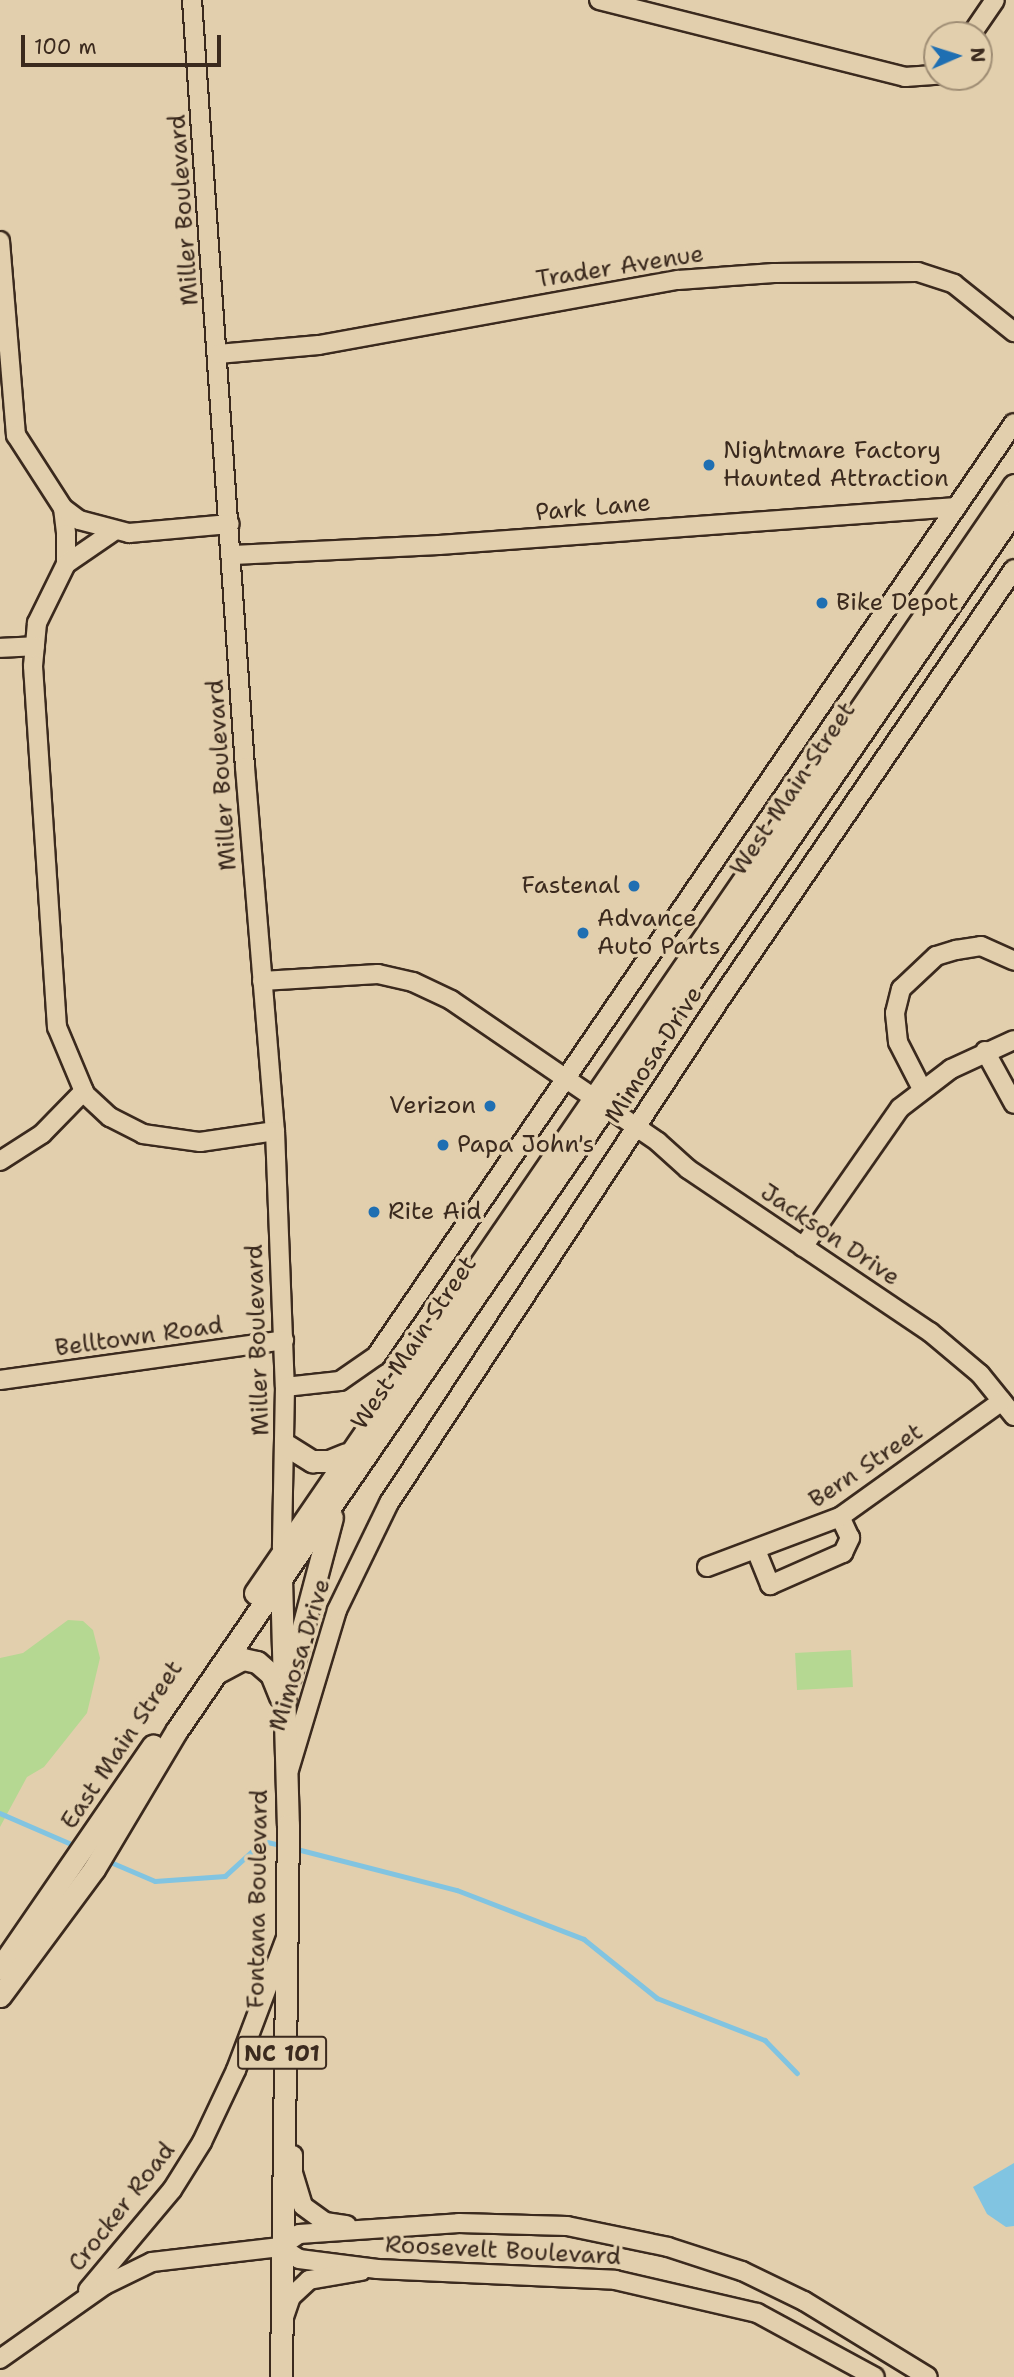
<!DOCTYPE html>
<html>
<head>
<meta charset="utf-8">
<style>
	body { margin:0 }
	#map { position:relative; width:1014px; height:2377px; overflow:hidden; background:#e2cfad; font-family:"Shantell Sans",sans-serif }
	div>[style] { position:absolute }
	.green>* { inset:0; background:#b5d892; transform-origin:0 0 }
	.water>* { inset:0; background:#81c4e1 }
	.stream>* { height:4.5px; margin:-2.25px; padding:0 2.25px; transform-origin:2.25px; border-radius:2.25px; background:#81c4e1 }
	.roads { filter:drop-shadow(2px 0 #3b2a1e) drop-shadow(-2px 0 #3b2a1e) drop-shadow(0 2px #3b2a1e) drop-shadow(0 -2px #3b2a1e) }
	.minor>* { height:18px; margin:-9px; padding:0 9px; transform-origin:9px; border-radius:9px; background:#e2cfad }
	.major>* { height:21px; margin:-10.5px; padding:0 10.5px; transform-origin:10.5px; border-radius:10.5px; background:#e2cfad }
	.dots>* { width:19px; height:19px; translate:-50% -50%; box-sizing:border-box; border:4px solid #e2cfad; border-radius:50% }
	span { translate:-50% -50%; white-space:nowrap; text-align:center; line-height:1.15; -webkit-text-stroke:7px #e2cfad; paint-order:stroke }
	.shield-label span { padding:2px 5px; background:#e2cfad; border:2px solid; border-radius:5px; -webkit-text-stroke-width:0 }
	.shield-label { font-size:23px; color:#3b2a1e; font-weight:700 }
	.street-label { font-size:24px; color:#3b2a1e }
	.poi-label { font-size:24px; color:#3b2a1e }
	.left { translate:0 -50%; text-align:left }
	.right { translate:-100% -50%; text-align:right }
	.north { position:absolute; left:923px; top:21px; width:70px; height:70px; box-sizing:border-box; background:#e2cfad; border:2px solid #9f8d74; border-radius:50%; rotate:87deg; font-size:19px; font-weight:700; line-height:28px; text-align:center; color:#3b2a1e }
	.north::after { content:''; display:block; margin:auto; width:24px; height:32px; background:#1f6fb2; clip-path:polygon(50% 0,100% 100%,50% 72%,0 100%) }
	.scale { position:absolute; left:21px; top:35px; width:200px; height:32px; box-sizing:border-box; border:4px solid #3b2a1e; border-top:0; padding-left:9px; font-size:21px; line-height:24px; white-space:nowrap; color:#3b2a1e; -webkit-text-stroke:5px #e2cfad; paint-order:stroke }
</style>
</head>
<body>
<div id="map">
	<div class="green">
		<div style="clip-path:polygon(68px 1620px,83px 1621px,93px 1630px,100px 1658px,87px 1713px,44px 1767px,27px 1777px,0 1827px,0 1658px,23px 1653px)"></div>
		<div style="left:851px;top:1650px;width:37px;height:56px;rotate:87deg"></div>
	</div>
	<div class="water">
		<div style="clip-path:polygon(1014px 2163px,1014px 2226px,1006px 2227px,987px 2214px,973px 2187px)"></div>
	</div>
	<div class="stream">
		<div style="left:0;top:1813px;width:83px;rotate:23.5deg"></div>
		<div style="left:293px;top:1848px;width:169px;rotate:14.4deg"></div>
		<div style="left:457px;top:1890px;width:136px;rotate:21.1deg"></div>
		<div style="left:584px;top:1939px;width:94px;rotate:38.9deg"></div>
		<div style="left:657px;top:1998px;width:116px;rotate:21.3deg"></div>
		<div style="left:765px;top:2040px;width:46px;rotate:45.9deg"></div>
		<div style="left:106px;top:1860px;width:53px;rotate:23.2deg"></div>
		<div style="left:155px;top:1881px;width:70px;rotate:-4.1deg"></div>
		<div style="left:225px;top:1876px;width:52px;rotate:-42.6deg"></div>
		<div style="left:263px;top:1841px;width:18px;rotate:13deg"></div>
	</div>
	<div class="roads">
		<div class="minor">
			<div style="left:192px;top:0;width:769px;rotate:86.05deg"></div>
			<div style="left:245px;top:767px;width:365px;rotate:85.3deg"></div>
			<div style="left:275px;top:1131px;width:256px;rotate:87.8deg"></div>
			<div style="left:285px;top:1387px;width:161px;rotate:91.1deg"></div>
			<div style="left:599px;top:0;width:316px;rotate:14.1deg"></div>
			<div style="left:905px;top:77px;width:32px;rotate:-4deg"></div>
			<div style="left:971px;top:35px;width:42px;rotate:-55.6deg"></div>
			<div style="left:0;top:241px;width:195px;rotate:85.3deg"></div>
			<div style="left:16px;top:435px;width:87px;rotate:57.2deg"></div>
			<div style="left:63px;top:508px;width:26px;rotate:83deg"></div>
			<div style="left:66px;top:534px;width:30px;rotate:90deg"></div>
			<div style="left:66px;top:564px;width:66px;rotate:116.2deg"></div>
			<div style="left:37px;top:623px;width:43px;rotate:95.3deg"></div>
			<div style="left:33px;top:666px;width:362px;rotate:86.2deg"></div>
			<div style="left:57px;top:1027px;width:73px;rotate:67.3deg"></div>
			<div style="left:85px;top:1094px;width:34px;rotate:43deg"></div>
			<div style="left:110px;top:1117px;width:37px;rotate:27deg"></div>
			<div style="left:143px;top:1134px;width:58px;rotate:8deg"></div>
			<div style="left:200px;top:1142px;width:76px;rotate:-8.3deg"></div>
			<div style="left:218px;top:354px;width:101px;rotate:-5.1deg"></div>
			<div style="left:319px;top:345px;width:365px;rotate:-10.3deg"></div>
			<div style="left:678px;top:280px;width:96px;rotate:-4.2deg"></div>
			<div style="left:774px;top:273px;width:144px;rotate:-0.4deg"></div>
			<div style="left:918px;top:272px;width:38px;rotate:18deg"></div>
			<div style="left:954px;top:284px;width:77px;rotate:38.7deg"></div>
			<div style="left:63px;top:508px;width:20px;rotate:37deg"></div>
			<div style="left:79px;top:520px;width:52px;rotate:14.6deg"></div>
			<div style="left:129px;top:533px;width:101px;rotate:-5.1deg"></div>
			<div style="left:233px;top:555px;width:206px;rotate:-2.8deg"></div>
			<div style="left:439px;top:545px;width:519px;rotate:-4.2deg"></div>
			<div style="left:66px;top:564px;width:58px;rotate:-34.5deg"></div>
			<div style="left:0;top:648px;width:35px;rotate:-3deg"></div>
			<div style="left:262px;top:981px;width:116px;rotate:-3.5deg"></div>
			<div style="left:378px;top:974px;width:36px;rotate:13deg"></div>
			<div style="left:413px;top:982px;width:42px;rotate:25.3deg"></div>
			<div style="left:451px;top:1000px;width:251px;rotate:34.4deg"></div>
			<div style="left:658px;top:1142px;width:40px;rotate:42deg"></div>
			<div style="left:688px;top:1169px;width:292px;rotate:34deg"></div>
			<div style="left:930px;top:1332px;width:65px;rotate:40deg"></div>
			<div style="left:980px;top:1374px;width:54px;rotate:51deg"></div>
			<div style="left:985px;top:1051px;width:60px;rotate:61.3deg"></div>
			<div style="left:922px;top:1089px;width:53px;rotate:-117.1deg"></div>
			<div style="left:898px;top:1042px;width:29px;rotate:-96deg"></div>
			<div style="left:895px;top:1013px;width:25px;rotate:-76deg"></div>
			<div style="left:901px;top:989px;width:48px;rotate:-43.3deg"></div>
			<div style="left:936px;top:956px;width:21px;rotate:-17deg"></div>
			<div style="left:956px;top:950px;width:25px;rotate:-9deg"></div>
			<div style="left:981px;top:946px;width:36px;rotate:24deg"></div>
			<div style="left:0;top:1161px;width:50px;rotate:-32.7deg"></div>
			<div style="left:42px;top:1134px;width:60px;rotate:-45.7deg"></div>
			<div style="left:803px;top:1247px;width:169px;rotate:-55.1deg"></div>
			<div style="left:900px;top:1108px;width:64px;rotate:-37.4deg"></div>
			<div style="left:951px;top:1069px;width:69px;rotate:-24.7deg"></div>
			<div style="left:0;top:1380px;width:287px;rotate:-8deg"></div>
			<div style="left:285px;top:1387px;width:55px;rotate:-6.2deg"></div>
			<div style="left:340px;top:1381px;width:44px;rotate:-34.8deg"></div>
			<div style="left:376px;top:1356px;width:1130px;rotate:-55.64deg"></div>
			<div style="left:756px;top:1550px;width:38px;rotate:68deg"></div>
			<div style="left:770px;top:1585px;width:80px;rotate:-23.7deg"></div>
			<div style="left:843px;top:1553px;width:17px;rotate:-65deg"></div>
			<div style="left:850px;top:1538px;width:23px;rotate:-115deg"></div>
			<div style="left:707px;top:1567px;width:142px;rotate:-20.6deg"></div>
			<div style="left:840px;top:1517px;width:199px;rotate:-35.6deg"></div>
			<div style="left:289px;top:1770px;width:167px;rotate:-73.3deg"></div>
			<div style="left:337px;top:1610px;width:119px;rotate:-64.1deg"></div>
			<div style="left:389px;top:1503px;width:601px;rotate:-56.68deg"></div>
			<div style="left:719px;top:1001px;width:523px;rotate:-55.67deg"></div>
			<div style="left:293px;top:2155px;width:18px;rotate:90deg"></div>
			<div style="left:293px;top:2173px;width:34px;rotate:73deg"></div>
			<div style="left:303px;top:2206px;width:27px;rotate:36deg"></div>
			<div style="left:325px;top:2222px;width:22px;rotate:8deg"></div>
			<div style="left:280px;top:2247px;width:22px;rotate:32deg"></div>
			<div style="left:299px;top:2259px;width:79px;rotate:7.3deg"></div>
			<div style="left:377px;top:2269px;width:238px;rotate:2.6deg"></div>
			<div style="left:615px;top:2280px;width:146px;rotate:13.1deg"></div>
			<div style="left:757px;top:2313px;width:134px;rotate:28.5deg"></div>
			<div style="left:88px;top:2290px;width:131px;rotate:-50deg"></div>
			<div style="left:172px;top:2190px;width:57px;rotate:-58deg"></div>
			<div style="left:202px;top:2142px;width:80px;rotate:-64.7deg"></div>
			<div style="left:236px;top:2070px;width:141px;rotate:-69.3deg"></div>
			<div style="left:284px;top:2317px;width:21px;rotate:-71deg"></div>
			<div style="left:291px;top:2297px;width:25px;rotate:-43deg"></div>
			<div style="left:309px;top:2280px;width:53px;rotate:-9.8deg"></div>
			<div style="left:0;top:2359px;width:128px;rotate:-35.2deg"></div>
			<div style="left:105px;top:2285px;width:52px;rotate:-26.1deg"></div>
			<div style="left:152px;top:2262px;width:129px;rotate:-6.7deg"></div>
			<div style="left:280px;top:2247px;width:23px;rotate:-34deg"></div>
			<div style="left:299px;top:2234px;width:160px;rotate:-3.9deg"></div>
			<div style="left:459px;top:2223px;width:108px;rotate:1.6deg"></div>
			<div style="left:567px;top:2226px;width:103px;rotate:11.7deg"></div>
			<div style="left:668px;top:2247px;width:78px;rotate:18deg"></div>
			<div style="left:742px;top:2271px;width:69px;rotate:25.8deg"></div>
			<div style="left:804px;top:2301px;width:145px;rotate:31.5deg"></div>
		</div>
		<div class="major">
			<div style="left:286px;top:1445px;width:31px;rotate:32deg"></div>
			<div style="left:312px;top:1461px;width:17px"></div>
			<div style="left:329px;top:1461px;width:18px;rotate:-22deg"></div>
			<div style="left:281px;top:1578px;width:247px;rotate:88.4deg"></div>
			<div style="left:288px;top:1825px;width:552px;rotate:90.73deg"></div>
			<div style="left:255px;top:1593px;width:1343px;rotate:-55.59deg"></div>
			<div style="left:220px;top:1671px;width:26px;rotate:-28deg"></div>
			<div style="left:243px;top:1659px;width:14px;rotate:12deg"></div>
			<div style="left:257px;top:1662px;width:18px;rotate:41deg"></div>
			<div style="left:271px;top:1674px;width:24px;rotate:68deg"></div>
			<div style="left:290px;top:1676px;width:164px;rotate:-75.2deg"></div>
			<div style="left:0;top:1968px;width:270px;rotate:-55.5deg"></div>
			<div style="left:0;top:1996px;width:158px;rotate:-53.5deg"></div>
			<div style="left:94px;top:1869px;width:162px;rotate:-59.2deg"></div>
			<div style="left:177px;top:1730px;width:1479px;rotate:-55.53deg"></div>
		</div>
	</div>
	<div class="dots">
		<div style="left:709px;top:465px;background:#1f6fb2"></div>
		<div style="left:822px;top:603px;background:#1f6fb2"></div>
		<div style="left:634px;top:886px;background:#1f6fb2"></div>
		<div style="left:583px;top:933px;background:#1f6fb2"></div>
		<div style="left:490px;top:1106px;background:#1f6fb2"></div>
		<div style="left:443px;top:1145px;background:#1f6fb2"></div>
		<div style="left:374px;top:1212px;background:#1f6fb2"></div>
	</div>
	<div class="shield-label">
		<span style="left:282px;top:2053px">NC 101</span>
	</div>
	<div class="street-label">
		<span style="left:184px;top:210px;rotate:-94deg">Miller Boulevard</span>
		<span style="left:620px;top:267px;rotate:-9deg">Trader Avenue</span>
		<span style="left:593px;top:508px;rotate:-5deg">Park Lane</span>
		<span style="left:222px;top:775px;rotate:-94deg">Miller Boulevard</span>
		<span style="left:793px;top:789px;rotate:-56deg">West Main Street</span>
		<span style="left:654px;top:1055px;rotate:-57deg">Mimosa Drive</span>
		<span style="left:830px;top:1235px;rotate:34deg">Jackson Drive</span>
		<span style="left:139px;top:1337px;rotate:-8deg">Belltown Road</span>
		<span style="left:258px;top:1340px;rotate:-92deg">Miller Boulevard</span>
		<span style="left:414px;top:1343px;rotate:-56deg">West Main Street</span>
		<span style="left:866px;top:1466px;rotate:-34deg">Bern Street</span>
		<span style="left:300px;top:1655px;rotate:-73deg">Mimosa Drive</span>
		<span style="left:122px;top:1745px;rotate:-56deg">East Main Street</span>
		<span style="left:258px;top:1899px;rotate:-89deg">Fontana Boulevard</span>
		<span style="left:122px;top:2207px;rotate:-52deg">Crocker Road</span>
		<span style="left:503px;top:2251px;rotate:3deg">Roosevelt Boulevard</span>
	</div>
	<div class="poi-label">
		<span class="left" style="left:723px;top:465px">Nightmare Factory<br>Haunted Attraction</span>
		<span class="left" style="left:836px;top:603px">Bike Depot</span>
		<span class="right" style="left:620px;top:886px">Fastenal</span>
		<span class="left" style="left:597px;top:933px">Advance<br>Auto Parts</span>
		<span class="right" style="left:476px;top:1106px">Verizon</span>
		<span class="left" style="left:457px;top:1145px">Papa John's</span>
		<span class="left" style="left:388px;top:1212px">Rite Aid</span>
	</div>
	<div class="north">N</div>
	<div class="scale">100 m</div>
</div>
</body>
</html>
